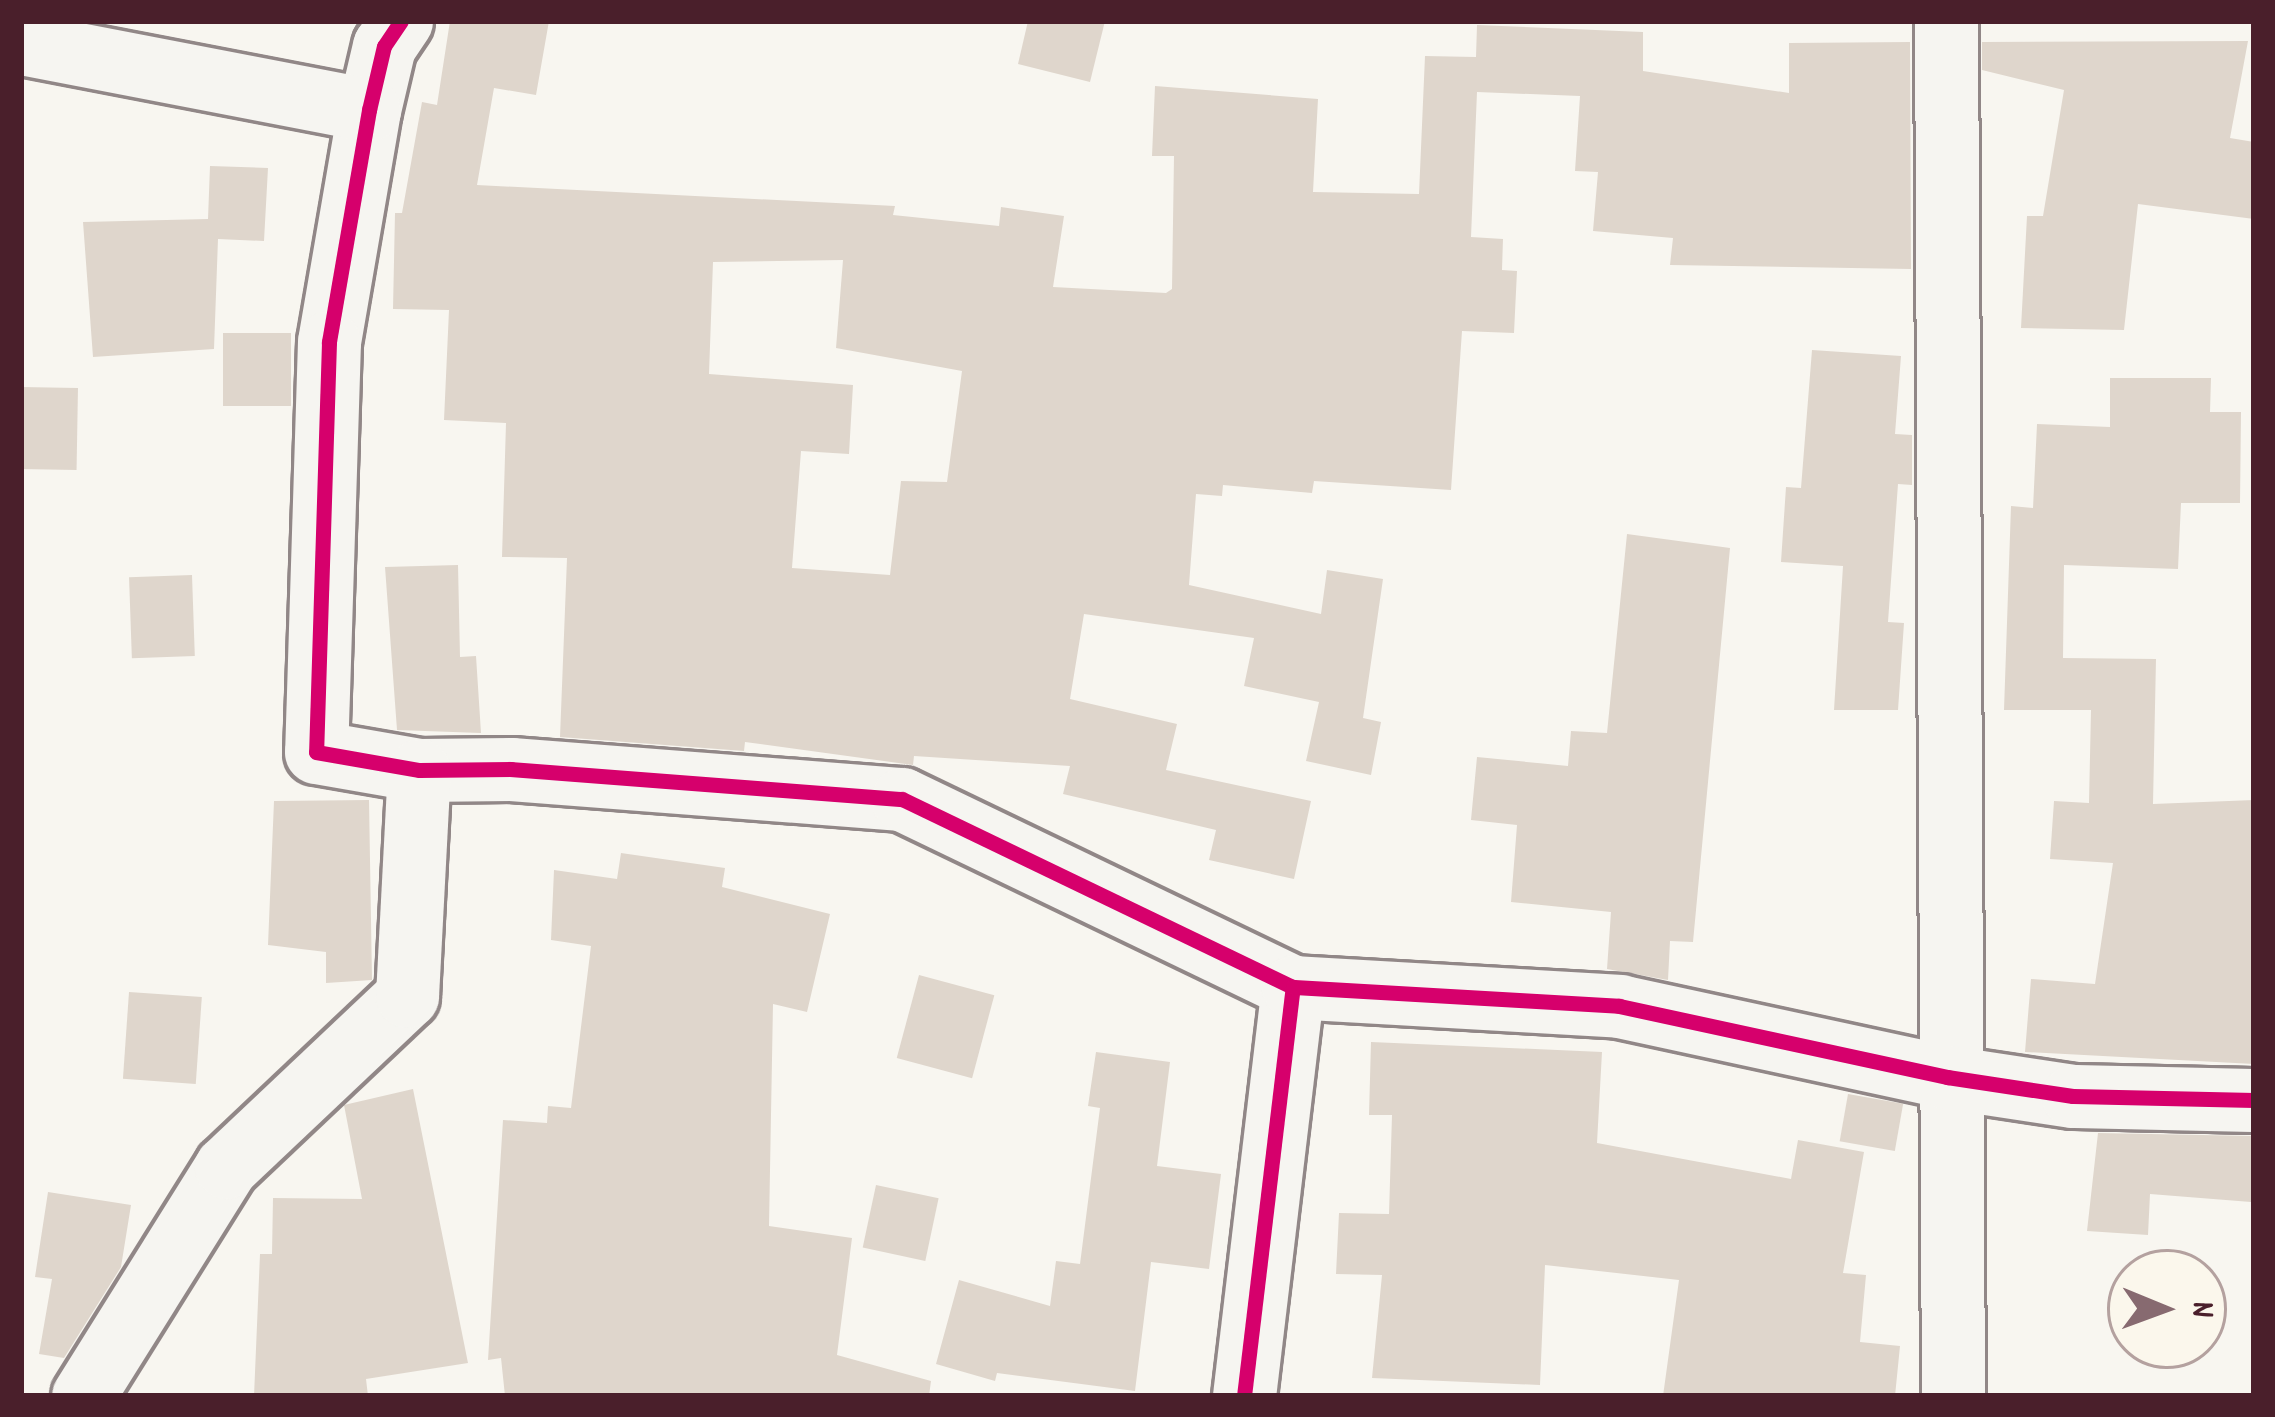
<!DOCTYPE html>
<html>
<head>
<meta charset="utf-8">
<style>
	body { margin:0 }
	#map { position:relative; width:2275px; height:1417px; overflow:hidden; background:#f8f6f0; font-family:Dekko,sans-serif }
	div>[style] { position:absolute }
	.building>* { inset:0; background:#dfd6cc; transform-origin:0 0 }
	.roads { filter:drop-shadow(3px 0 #918787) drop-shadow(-3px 0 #918787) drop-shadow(0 3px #918787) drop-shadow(0 -3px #918787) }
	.minor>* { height:63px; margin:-31.5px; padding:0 31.5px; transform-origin:31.5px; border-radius:31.5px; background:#f6f5f1 }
	.cycleway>* { height:15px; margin:-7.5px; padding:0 7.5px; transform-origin:7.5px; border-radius:7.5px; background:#d6006c }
	span { translate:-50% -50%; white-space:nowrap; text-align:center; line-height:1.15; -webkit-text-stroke:9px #fbf7ec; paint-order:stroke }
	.frame { position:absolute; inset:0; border:24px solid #4a1f2b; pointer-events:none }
	.north { position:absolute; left:2107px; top:1249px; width:120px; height:120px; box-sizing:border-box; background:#fbf7ec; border:3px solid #b4a19f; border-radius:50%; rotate:91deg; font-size:33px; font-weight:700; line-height:48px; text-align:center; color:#4a1f2b }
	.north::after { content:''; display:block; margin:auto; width:42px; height:54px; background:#876a70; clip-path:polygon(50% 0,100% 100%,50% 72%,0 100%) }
</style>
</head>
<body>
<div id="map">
	<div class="building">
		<div style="clip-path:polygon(evenodd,450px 21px,549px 21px,536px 95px,494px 88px,477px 185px,895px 206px,893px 215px,999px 226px,1001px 207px,1064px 216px,1053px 287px,1166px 293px,1172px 289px,1174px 156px,1152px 156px,1155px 86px,1318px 99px,1313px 192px,1419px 194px,1425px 56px,1476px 57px,1477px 25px,1643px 32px,1643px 71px,1789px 93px,1789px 43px,1910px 42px,1911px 269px,1670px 265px,1673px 238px,1593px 231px,1598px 172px,1575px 171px,1580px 96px,1477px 92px,1471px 237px,1503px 239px,1502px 270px,1517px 271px,1514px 333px,1462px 331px,1451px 490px,1314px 481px,1312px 493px,1223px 485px,1222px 496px,1196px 494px,1189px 585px,1321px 614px,1327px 570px,1383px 579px,1363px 718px,1381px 722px,1371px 775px,1306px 761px,1319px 702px,1244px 686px,1254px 638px,1084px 614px,1070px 699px,1177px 724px,1166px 770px,1311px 801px,1294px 879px,1209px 860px,1216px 830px,1063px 794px,1070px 766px,914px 756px,913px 765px,745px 742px,744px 751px,560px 737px,567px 558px,502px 557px,506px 423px,444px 420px,449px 310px,393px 309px,395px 213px,402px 213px,422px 102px,437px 105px,450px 21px,843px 260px,836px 348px,962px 371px,947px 482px,901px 481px,890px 575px,792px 568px,801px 451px,849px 454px,853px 385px,709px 374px,713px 262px,843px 260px)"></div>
		<div style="clip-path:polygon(1028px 21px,1105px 21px,1090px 82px,1018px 64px)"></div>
		<div style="clip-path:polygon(2248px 41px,2230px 138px,2254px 142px,2254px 219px,2138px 204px,2124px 330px,2021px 328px,2027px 216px,2043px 216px,2064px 90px,1982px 70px,1982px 42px)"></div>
		<div style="clip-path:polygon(210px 166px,268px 168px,264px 241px,218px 239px,214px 349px,93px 357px,83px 222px,208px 219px)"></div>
		<div style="left:291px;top:333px;width:73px;height:68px;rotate:90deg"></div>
		<div style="clip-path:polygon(1812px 350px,1901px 356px,1895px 434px,1912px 435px,1912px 485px,1898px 484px,1888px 622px,1904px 623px,1898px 710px,1834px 710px,1843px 566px,1781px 562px,1786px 487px,1801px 488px)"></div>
		<div style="clip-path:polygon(2110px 378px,2211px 378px,2210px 412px,2241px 412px,2240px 503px,2181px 503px,2178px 569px,2064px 565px,2063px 658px,2156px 659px,2153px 804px,2254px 800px,2254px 1064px,2025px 1052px,2031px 979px,2095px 984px,2113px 863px,2050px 859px,2054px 801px,2089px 803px,2091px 710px,2004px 710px,2011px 506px,2033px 508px,2037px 424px,2110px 427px)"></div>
		<div style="left:21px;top:387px;width:57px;height:82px;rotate:1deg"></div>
		<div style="clip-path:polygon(1627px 534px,1730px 548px,1693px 942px,1670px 941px,1668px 980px,1607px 969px,1611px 912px,1511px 902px,1517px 825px,1471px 820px,1477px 757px,1568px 766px,1571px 731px,1607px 733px)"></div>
		<div style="clip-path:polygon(458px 565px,460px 657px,476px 656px,481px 733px,397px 730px,385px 567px)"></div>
		<div style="left:192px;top:575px;width:81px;height:63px;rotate:88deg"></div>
		<div style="clip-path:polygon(369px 800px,372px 980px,326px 983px,326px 952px,268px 945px,274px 801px)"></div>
		<div style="clip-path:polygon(621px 853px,725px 868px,722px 887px,830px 914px,807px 1012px,773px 1004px,769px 1226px,852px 1238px,837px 1355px,931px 1381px,929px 1396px,505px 1396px,501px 1358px,488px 1360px,503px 1120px,547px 1123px,548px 1106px,571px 1108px,591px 946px,551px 940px,554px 870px,617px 879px)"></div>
		<div style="left:919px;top:975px;width:78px;height:86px;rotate:15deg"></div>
		<div style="left:129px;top:992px;width:73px;height:87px;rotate:4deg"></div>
		<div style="clip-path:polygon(1371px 1042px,1602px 1052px,1597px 1143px,1791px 1179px,1798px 1140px,1864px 1152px,1843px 1273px,1866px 1275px,1860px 1342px,1900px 1346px,1895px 1396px,1663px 1396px,1679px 1280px,1545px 1265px,1540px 1385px,1372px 1378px,1382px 1275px,1336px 1274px,1339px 1213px,1389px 1214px,1392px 1115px,1369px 1115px)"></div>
		<div style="clip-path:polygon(1096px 1052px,1170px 1062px,1157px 1166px,1221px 1174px,1209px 1269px,1151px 1262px,1135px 1391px,997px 1373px,995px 1381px,936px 1364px,959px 1280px,1050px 1306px,1056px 1261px,1080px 1264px,1100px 1108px,1088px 1106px)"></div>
		<div style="clip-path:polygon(413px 1089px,468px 1363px,366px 1379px,368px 1396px,254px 1396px,260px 1254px,272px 1254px,273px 1198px,362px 1199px,344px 1105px)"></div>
		<div style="left:1848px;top:1094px;width:56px;height:48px;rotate:10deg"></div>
		<div style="clip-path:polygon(2098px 1133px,2254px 1136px,2251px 1202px,2150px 1194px,2148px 1235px,2087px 1231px)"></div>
		<div style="left:876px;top:1185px;width:64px;height:64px;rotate:12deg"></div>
		<div style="clip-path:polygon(48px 1192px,131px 1205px,121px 1267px,64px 1358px,39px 1354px,52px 1279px,35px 1277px)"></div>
	</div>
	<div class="roads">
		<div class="minor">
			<div style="left:401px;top:21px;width:30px;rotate:124deg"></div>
			<div style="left:384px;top:46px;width:66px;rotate:103.2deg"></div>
			<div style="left:369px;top:110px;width:235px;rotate:99.8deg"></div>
			<div style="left:329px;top:342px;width:410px;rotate:91.8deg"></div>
			<div style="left:316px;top:752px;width:105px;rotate:9.9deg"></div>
			<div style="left:419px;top:770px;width:92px;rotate:-0.6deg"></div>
			<div style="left:511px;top:769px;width:392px;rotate:4.4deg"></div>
			<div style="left:902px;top:799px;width:434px;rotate:25.7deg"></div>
			<div style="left:1946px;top:21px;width:1375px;rotate:89.71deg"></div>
			<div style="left:21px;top:43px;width:354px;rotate:10.9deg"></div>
			<div style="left:83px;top:1396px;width:270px;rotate:-58deg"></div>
			<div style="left:226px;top:1167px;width:249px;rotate:-43.4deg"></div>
			<div style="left:407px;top:996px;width:226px;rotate:-87deg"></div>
			<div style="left:1244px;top:1396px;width:412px;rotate:-83.2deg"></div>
			<div style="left:1293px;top:987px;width:327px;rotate:3.3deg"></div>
			<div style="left:1619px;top:1006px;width:336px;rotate:12.2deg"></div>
			<div style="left:1947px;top:1077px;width:127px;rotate:8.6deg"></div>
			<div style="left:2073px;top:1096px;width:181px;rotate:1.3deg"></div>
		</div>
	</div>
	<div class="cycleway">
		<div style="left:401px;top:21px;width:30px;rotate:124deg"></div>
		<div style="left:384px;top:46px;width:66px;rotate:103.2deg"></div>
		<div style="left:369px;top:110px;width:235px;rotate:99.8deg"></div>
		<div style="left:329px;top:342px;width:410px;rotate:91.8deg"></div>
		<div style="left:316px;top:752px;width:105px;rotate:9.9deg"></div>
		<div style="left:419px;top:770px;width:92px;rotate:-0.6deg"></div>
		<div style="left:511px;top:769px;width:392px;rotate:4.4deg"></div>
		<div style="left:902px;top:799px;width:434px;rotate:25.7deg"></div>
		<div style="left:1244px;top:1396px;width:412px;rotate:-83.2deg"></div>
		<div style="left:1293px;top:987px;width:327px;rotate:3.3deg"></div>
		<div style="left:1619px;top:1006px;width:336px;rotate:12.2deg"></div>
		<div style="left:1947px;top:1077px;width:127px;rotate:8.6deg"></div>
		<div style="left:2073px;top:1096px;width:181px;rotate:1.3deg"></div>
	</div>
	<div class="frame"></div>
	<div class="north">N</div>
</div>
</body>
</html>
